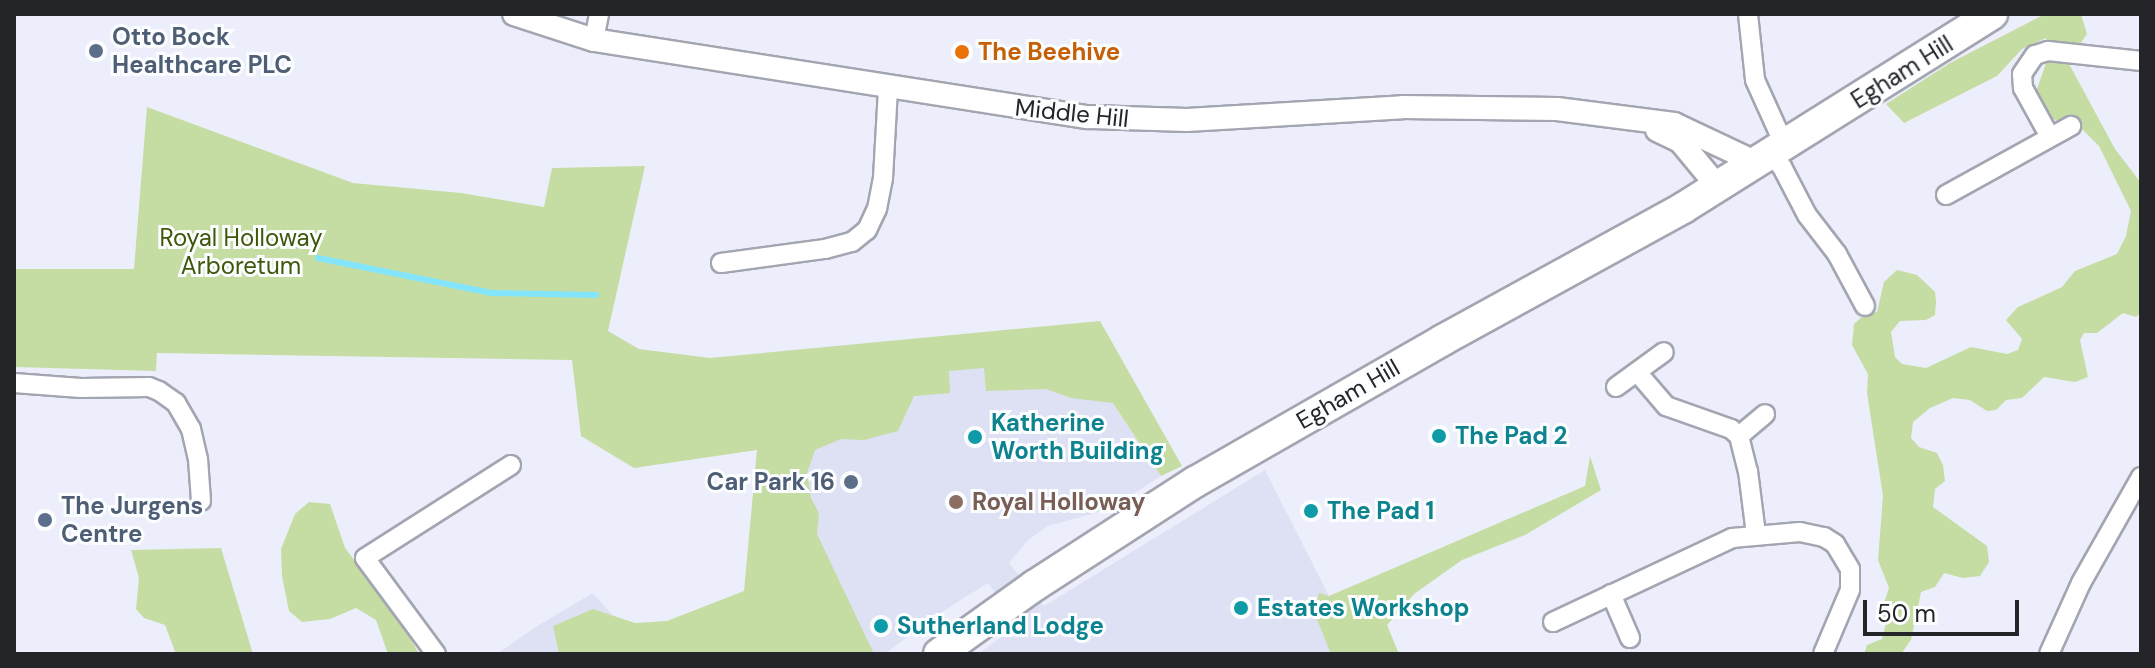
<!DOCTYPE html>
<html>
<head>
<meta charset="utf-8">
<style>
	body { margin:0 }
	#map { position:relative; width:2155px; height:668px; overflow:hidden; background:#eceffb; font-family:"DM Sans",sans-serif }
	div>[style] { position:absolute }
	.built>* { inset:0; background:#dee1f4 }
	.green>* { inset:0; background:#c5dca3 }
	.stream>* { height:6px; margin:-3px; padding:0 3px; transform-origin:3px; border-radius:3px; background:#82e5fb }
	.roads { filter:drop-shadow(2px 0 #a3a5b1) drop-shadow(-2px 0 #a3a5b1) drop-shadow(0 2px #a3a5b1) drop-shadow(0 -2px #a3a5b1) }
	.minor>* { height:18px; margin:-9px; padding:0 9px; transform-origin:9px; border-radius:9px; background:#fff }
	.tertiary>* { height:22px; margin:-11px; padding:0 11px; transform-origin:11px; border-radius:11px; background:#fff }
	.primary>* { height:30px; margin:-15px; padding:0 15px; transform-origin:15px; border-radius:15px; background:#fff }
	.dots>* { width:22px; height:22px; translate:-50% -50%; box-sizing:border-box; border:4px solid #fcfdff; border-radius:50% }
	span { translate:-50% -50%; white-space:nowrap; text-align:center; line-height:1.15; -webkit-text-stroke:6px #fcfdff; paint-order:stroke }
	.service-label { font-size:24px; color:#4e5e75; font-weight:700 }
	.left { translate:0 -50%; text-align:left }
	.right { translate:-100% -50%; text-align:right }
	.food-label { font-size:24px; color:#c56008; font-weight:700 }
	.street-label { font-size:24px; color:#242529 }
	.park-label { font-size:24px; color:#405709 }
	.culture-label { font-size:24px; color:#0d838f; font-weight:700 }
	.education-label { font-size:24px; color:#785e54; font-weight:700 }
	.frame { position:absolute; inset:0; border:16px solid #242529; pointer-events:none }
	.scale { position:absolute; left:1863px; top:600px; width:156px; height:36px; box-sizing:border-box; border:4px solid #242529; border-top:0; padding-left:10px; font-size:24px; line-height:28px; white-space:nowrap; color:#242529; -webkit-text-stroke:6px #fcfdff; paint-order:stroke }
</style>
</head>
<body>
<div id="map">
	<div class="built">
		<div style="clip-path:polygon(841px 359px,981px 360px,1113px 403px,1161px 476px,1110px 509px,1048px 526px,1028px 540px,1009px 563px,1044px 606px,1265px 470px,1329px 596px,1363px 654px,978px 654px,1019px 624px,988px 583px,929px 620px,885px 654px,863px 654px,778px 454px)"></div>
		<div style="clip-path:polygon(593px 593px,647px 654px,497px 654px,537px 626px)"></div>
	</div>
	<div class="green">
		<div style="clip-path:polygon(2045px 14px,2081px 14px,2087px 34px,2068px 62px,2115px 149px,2141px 183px,2141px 312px,2136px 317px,2123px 313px,2097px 333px,2084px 333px,2080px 340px,2088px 377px,2075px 382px,2044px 377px,2022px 398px,2006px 400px,1996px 410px,1987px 411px,1970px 400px,1953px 398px,1930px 408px,1913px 422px,1911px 438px,1919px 447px,1937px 453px,1943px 465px,1945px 481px,1935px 489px,1933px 507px,1987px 546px,1989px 562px,1980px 576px,1963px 578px,1944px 573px,1935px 587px,1921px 592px,1911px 640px,1901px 654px,1864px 654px,1867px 645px,1882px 639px,1886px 623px,1881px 612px,1889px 588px,1878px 560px,1883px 496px,1867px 393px,1868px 374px,1852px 345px,1854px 324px,1864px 315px,1877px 312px,1884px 282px,1897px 270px,1917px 275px,1935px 292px,1936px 302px,1935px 315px,1926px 320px,1900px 321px,1891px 332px,1895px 357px,1902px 364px,1926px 368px,1971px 347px,2007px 354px,2018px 350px,2022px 339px,2006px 320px,2018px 307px,2062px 287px,2075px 271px,2117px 254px,2126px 236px,2131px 211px,2099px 146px,2079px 126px,2048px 118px,2036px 106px,2036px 92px,2046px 63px,2046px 38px,2022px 49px,1997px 76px,1904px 123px,1886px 104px,1950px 63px)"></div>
		<div style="clip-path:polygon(147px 107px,353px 183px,461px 193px,544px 207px,552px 168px,645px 166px,608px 331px,639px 349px,710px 358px,1100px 321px,1182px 466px,1161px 476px,1113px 403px,1071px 398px,1046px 389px,986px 391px,984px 368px,949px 371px,950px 393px,914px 396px,898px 431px,864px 440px,841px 439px,815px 450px,807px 473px,811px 498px,819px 513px,817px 534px,874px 654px,559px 654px,553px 626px,593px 609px,635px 623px,667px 621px,744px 591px,757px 450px,634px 468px,581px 436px,572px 360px,157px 353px,156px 371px,14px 367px,14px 269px,134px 269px)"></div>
		<div style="clip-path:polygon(1590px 456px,1601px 490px,1525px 535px,1462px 560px,1414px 594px,1387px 625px,1399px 654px,1331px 654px,1314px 612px,1319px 593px,1329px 596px,1585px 486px)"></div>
		<div style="clip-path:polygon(309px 502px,330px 504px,345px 548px,400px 620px,419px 654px,388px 654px,376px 620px,356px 608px,330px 619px,302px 622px,289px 611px,282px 576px,281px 549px,295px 514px)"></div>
		<div style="clip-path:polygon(221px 548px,253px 654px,176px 654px,165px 625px,144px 618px,136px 609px,139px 578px,131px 550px)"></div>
	</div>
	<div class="stream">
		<div style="left:318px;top:258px;width:177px;rotate:11.4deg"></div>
		<div style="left:492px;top:293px;width:104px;rotate:1.1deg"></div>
	</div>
	<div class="roads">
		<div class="minor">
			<div style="left:1748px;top:14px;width:66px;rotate:83.9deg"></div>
			<div style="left:1755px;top:80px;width:56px;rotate:65.7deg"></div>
			<div style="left:1778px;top:131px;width:16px;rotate:47deg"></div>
			<div style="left:594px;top:40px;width:26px;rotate:-79deg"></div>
			<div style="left:2050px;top:137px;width:56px;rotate:-118.9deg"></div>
			<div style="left:2023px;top:88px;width:14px;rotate:-94deg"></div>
			<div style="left:2022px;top:74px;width:23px;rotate:-56deg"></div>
			<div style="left:2035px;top:55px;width:14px;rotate:-17deg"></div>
			<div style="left:2048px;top:51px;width:94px;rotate:6.1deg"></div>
			<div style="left:1770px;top:154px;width:18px;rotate:47deg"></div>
			<div style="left:1782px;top:167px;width:54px;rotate:62.5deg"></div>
			<div style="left:1807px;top:215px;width:49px;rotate:52.4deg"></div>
			<div style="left:1837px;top:254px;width:59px;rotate:61.7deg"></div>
			<div style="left:1946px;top:195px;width:143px;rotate:-28.9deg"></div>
			<div style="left:721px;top:263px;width:105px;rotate:-7.7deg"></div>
			<div style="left:825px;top:249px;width:28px;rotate:-15deg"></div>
			<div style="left:852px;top:242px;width:19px;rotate:-39deg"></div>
			<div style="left:867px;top:230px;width:23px;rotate:-65deg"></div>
			<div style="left:877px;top:209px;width:32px;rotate:-79deg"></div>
			<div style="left:883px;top:178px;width:90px;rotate:-86.8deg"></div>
			<div style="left:1637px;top:372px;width:45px;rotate:49.5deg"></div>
			<div style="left:1666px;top:406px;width:69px;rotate:19.5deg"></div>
			<div style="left:1731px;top:429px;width:11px;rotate:41deg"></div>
			<div style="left:1739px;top:436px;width:36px;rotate:76deg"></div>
			<div style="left:1748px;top:471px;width:64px;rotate:82.8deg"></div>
			<div style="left:14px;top:383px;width:67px;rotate:4.3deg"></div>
			<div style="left:81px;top:388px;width:68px;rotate:-0.8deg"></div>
			<div style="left:149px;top:387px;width:11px;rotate:22deg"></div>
			<div style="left:159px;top:391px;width:21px;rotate:35deg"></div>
			<div style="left:176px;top:403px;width:30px;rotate:60deg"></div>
			<div style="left:191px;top:429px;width:31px;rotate:77deg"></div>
			<div style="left:198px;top:459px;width:42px;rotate:85.9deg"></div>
			<div style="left:1616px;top:387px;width:59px;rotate:-36.1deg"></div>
			<div style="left:1739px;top:436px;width:34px;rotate:-40deg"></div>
			<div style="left:1611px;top:594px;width:48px;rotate:66.6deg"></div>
			<div style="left:1553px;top:622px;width:198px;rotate:-25.1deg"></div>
			<div style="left:1732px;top:538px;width:68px;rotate:-5deg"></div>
			<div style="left:1800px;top:532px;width:25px;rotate:12deg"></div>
			<div style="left:1824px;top:537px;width:13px;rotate:32deg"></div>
			<div style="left:1835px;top:544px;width:29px;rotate:59deg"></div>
			<div style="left:1850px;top:569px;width:21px;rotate:90deg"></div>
			<div style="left:1850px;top:590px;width:69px;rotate:112.9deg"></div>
			<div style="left:436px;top:654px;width:119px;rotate:-126.5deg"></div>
			<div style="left:365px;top:558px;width:173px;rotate:-32.5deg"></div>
			<div style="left:2049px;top:654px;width:78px;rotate:-65.7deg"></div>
			<div style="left:2081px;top:583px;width:122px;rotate:-60.5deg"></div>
		</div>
		<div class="tertiary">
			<div style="left:514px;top:14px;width:84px;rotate:18deg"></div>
			<div style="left:594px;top:40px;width:499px;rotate:8.9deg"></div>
			<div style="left:1087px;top:117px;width:100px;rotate:1.7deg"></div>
			<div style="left:1187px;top:120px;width:216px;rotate:-3.4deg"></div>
			<div style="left:1403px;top:107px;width:154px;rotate:0.7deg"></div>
			<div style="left:1557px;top:109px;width:118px;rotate:7.3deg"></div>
			<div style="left:1674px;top:124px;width:92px;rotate:25.2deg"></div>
			<div style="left:1657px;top:130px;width:25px;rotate:26deg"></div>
			<div style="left:1680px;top:141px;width:60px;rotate:50.4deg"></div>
		</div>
		<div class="primary">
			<div style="left:939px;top:654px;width:117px;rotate:-35.6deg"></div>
			<div style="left:1034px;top:586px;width:192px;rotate:-32.9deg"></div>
			<div style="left:1195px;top:482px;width:286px;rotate:-29.8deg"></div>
			<div style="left:1443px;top:340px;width:274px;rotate:-28.8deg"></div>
			<div style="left:1683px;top:208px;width:365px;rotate:-32.1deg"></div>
		</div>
	</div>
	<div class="dots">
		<div style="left:96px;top:51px;background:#5c6f8a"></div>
		<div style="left:962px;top:52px;background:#e8710a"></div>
		<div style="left:1439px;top:436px;background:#0f9aa8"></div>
		<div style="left:975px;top:437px;background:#0f9aa8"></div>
		<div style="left:851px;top:482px;background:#5c6f8a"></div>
		<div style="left:956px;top:502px;background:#8d6e63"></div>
		<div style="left:1311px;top:511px;background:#0f9aa8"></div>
		<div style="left:45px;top:520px;background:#5c6f8a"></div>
		<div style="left:1241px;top:608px;background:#0f9aa8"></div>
		<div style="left:881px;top:626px;background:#0f9aa8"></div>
	</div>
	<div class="service-label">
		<span class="left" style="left:112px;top:51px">Otto Bock<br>Healthcare PLC</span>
		<span class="right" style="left:835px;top:482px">Car Park 16</span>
		<span class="left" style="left:61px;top:520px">The Jurgens<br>Centre</span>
	</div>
	<div class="food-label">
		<span class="left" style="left:978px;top:52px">The Beehive</span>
	</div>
	<div class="street-label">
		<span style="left:1902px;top:72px;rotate:-32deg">Egham Hill</span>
		<span style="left:1072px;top:113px;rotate:6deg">Middle Hill</span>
		<span style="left:1348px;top:394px;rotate:-30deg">Egham Hill</span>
	</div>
	<div class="park-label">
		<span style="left:241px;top:252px">Royal Holloway<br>Arboretum</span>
	</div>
	<div class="culture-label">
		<span class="left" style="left:991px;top:437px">Katherine<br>Worth Building</span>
		<span class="left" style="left:1455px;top:436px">The Pad 2</span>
		<span class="left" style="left:1327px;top:511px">The Pad 1</span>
		<span class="left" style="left:1257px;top:608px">Estates Workshop</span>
		<span class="left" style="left:897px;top:626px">Sutherland Lodge</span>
	</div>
	<div class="education-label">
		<span class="left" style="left:972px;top:502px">Royal Holloway</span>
	</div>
	<div class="frame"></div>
	<div class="scale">50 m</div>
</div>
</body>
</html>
